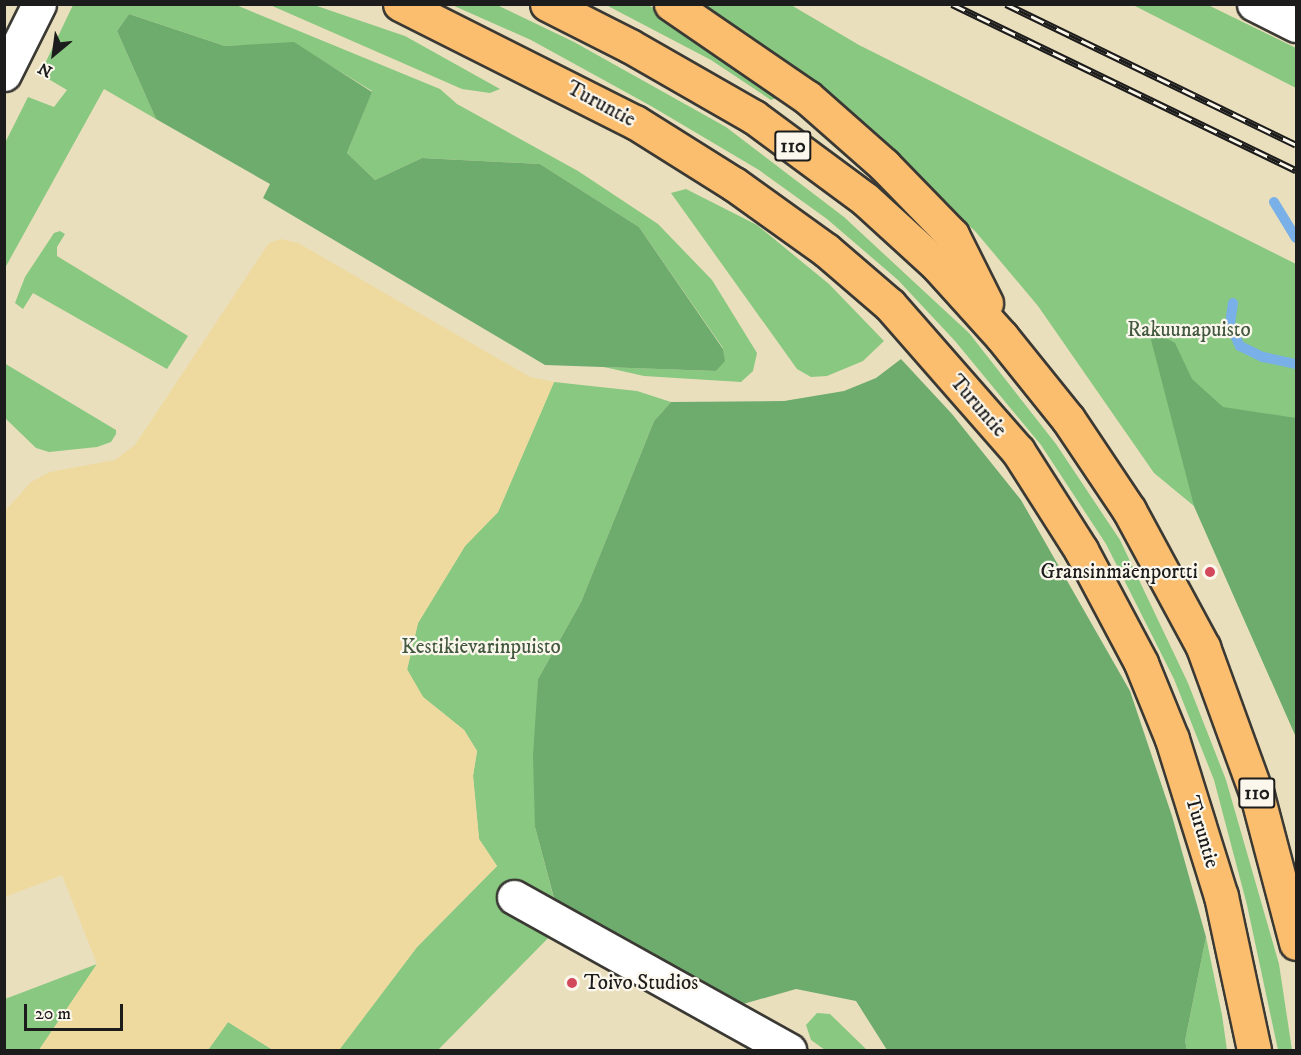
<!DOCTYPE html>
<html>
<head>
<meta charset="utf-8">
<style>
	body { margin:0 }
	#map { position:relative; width:1301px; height:1055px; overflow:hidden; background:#eadfbc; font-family:"IM FELL DW Pica",serif }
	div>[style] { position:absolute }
	.green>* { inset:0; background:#88c880 }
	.forest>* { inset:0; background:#6eac6e }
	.sand>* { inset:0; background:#eeda9e }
	.stream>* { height:10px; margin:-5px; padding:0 5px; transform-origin:5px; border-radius:5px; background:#79b0e8 }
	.roads { filter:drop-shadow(2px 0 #3b3934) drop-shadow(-2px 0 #3b3934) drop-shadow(0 2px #3b3934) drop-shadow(0 -2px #3b3934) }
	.minor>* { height:33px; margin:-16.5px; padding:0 16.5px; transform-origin:16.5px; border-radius:16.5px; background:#fff }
	.major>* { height:33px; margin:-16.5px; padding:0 16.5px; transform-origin:16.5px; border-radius:16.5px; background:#fbbe6e }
	.rail>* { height:7px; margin-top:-3.5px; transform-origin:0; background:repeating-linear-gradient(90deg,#fbf7ec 0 14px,#1c1c1c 0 28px); box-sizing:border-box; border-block:2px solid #1c1c1c }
	.dots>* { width:16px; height:16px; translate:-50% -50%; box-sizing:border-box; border:3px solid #fbf7ec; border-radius:50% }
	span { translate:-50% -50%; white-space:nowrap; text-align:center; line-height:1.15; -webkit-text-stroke:4.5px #fbf7ec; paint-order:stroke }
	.shield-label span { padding:2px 4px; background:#fbf7ec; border:2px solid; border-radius:4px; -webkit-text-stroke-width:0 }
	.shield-label { font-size:20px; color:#1c1c1c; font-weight:700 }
	.street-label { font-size:21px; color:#1c1c1c }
	.park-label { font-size:21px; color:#42583f }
	.poi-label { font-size:21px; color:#1c1c1c }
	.right { translate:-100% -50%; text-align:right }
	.left { translate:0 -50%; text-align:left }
	.frame { position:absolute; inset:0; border:6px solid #1c1c1c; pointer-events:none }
	.north { position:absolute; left:24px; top:24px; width:60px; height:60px; -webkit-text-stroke:4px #fbf7ec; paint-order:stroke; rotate:209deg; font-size:16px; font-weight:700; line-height:24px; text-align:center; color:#1c1c1c }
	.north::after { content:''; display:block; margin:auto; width:21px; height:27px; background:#1c1c1c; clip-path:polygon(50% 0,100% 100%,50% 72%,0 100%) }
	.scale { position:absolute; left:24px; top:1004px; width:99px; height:27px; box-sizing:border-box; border:3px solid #1c1c1c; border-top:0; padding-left:8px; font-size:18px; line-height:21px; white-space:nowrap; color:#1c1c1c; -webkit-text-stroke:4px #fbf7ec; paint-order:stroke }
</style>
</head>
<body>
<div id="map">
	<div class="green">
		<div style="clip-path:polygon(73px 5px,236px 5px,440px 89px,457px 104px,578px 171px,658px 224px,712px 280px,757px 353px,753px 371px,741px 382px,644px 376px,604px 367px,716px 371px,724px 361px,723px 348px,639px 227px,540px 164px,422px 158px,375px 180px,347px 153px,372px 91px,294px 43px,225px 46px,129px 14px,117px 31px,156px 119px,104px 89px,5px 268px,5px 143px,28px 97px,54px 107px,67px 90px,40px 74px)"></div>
		<div style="clip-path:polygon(270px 5px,314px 5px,405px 36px,500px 89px,490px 93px,462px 89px)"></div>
		<div style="clip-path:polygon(452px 5px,497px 5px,574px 42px,726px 127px,844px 217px,969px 333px,1056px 444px,1120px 540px,1188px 683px,1226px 780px,1279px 964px,1292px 1050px,1278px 1050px,1247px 905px,1214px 780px,1174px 679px,1106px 544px,1041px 445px,955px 341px,898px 280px,827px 219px,759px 170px,651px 106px,531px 40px)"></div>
		<div style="clip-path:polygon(606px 5px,648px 5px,711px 41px,777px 90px,776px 98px,771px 100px,711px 60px)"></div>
		<div style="clip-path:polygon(688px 5px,791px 5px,859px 45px,1296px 264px,1296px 737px,1194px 506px,1154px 473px,1038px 306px,975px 231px,813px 85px,743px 33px)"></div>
		<div style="clip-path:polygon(1133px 5px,1208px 5px,1296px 48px,1296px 88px)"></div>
		<div style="clip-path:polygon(686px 189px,757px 225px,829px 284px,884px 341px,863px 361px,827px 376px,811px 377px,797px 369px,671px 193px)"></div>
		<div style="clip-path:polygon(60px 231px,65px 234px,57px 247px,57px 256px,188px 336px,167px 369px,33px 293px,23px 309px,15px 303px,25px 277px,54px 233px)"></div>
		<div style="clip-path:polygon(4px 363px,116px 430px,116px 434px,111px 442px,97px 447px,49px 452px,36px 448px,5px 418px)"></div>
		<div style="clip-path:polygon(554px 382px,637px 391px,671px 402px,654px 421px,581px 602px,538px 679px,535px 827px,561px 925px,438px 1050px,339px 1050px,417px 947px,497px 866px,479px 839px,473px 776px,477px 751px,464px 730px,423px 697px,407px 670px,418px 623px,465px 546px,498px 512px)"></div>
		<div style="clip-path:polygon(1206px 937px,1222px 1015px,1227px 1050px,1187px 1050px,1185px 1041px)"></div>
		<div style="clip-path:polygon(97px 964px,39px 1050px,5px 1050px,5px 999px)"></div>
		<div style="clip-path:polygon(817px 1013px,830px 1014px,867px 1050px,825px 1050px,811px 1040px,806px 1025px)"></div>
		<div style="clip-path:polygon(228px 1022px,273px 1050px,208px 1050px)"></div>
	</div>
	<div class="forest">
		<div style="clip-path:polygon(129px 14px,225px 46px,294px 42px,372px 92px,347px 153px,375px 180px,422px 158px,540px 164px,639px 227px,723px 349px,725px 361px,716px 371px,545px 365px,263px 198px,270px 184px,156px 119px,117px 31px)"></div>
		<div style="clip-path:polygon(1148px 328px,1175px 343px,1192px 379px,1223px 407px,1296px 418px,1296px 737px,1194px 506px)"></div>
		<div style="clip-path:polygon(901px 359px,952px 414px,1021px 500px,1130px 691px,1172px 816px,1206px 937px,1185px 1041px,1187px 1050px,887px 1050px,856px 1001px,796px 989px,736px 1006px,558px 913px,535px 827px,533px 756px,538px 679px,581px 602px,654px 421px,671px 402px,784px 401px,844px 391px,876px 378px)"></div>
	</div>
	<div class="sand">
		<div style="clip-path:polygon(281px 239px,298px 243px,530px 377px,554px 382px,498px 512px,465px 546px,418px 623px,407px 669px,423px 697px,464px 730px,477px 751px,473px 776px,479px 839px,497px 866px,417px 947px,339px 1050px,273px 1050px,228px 1022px,208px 1050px,39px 1050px,97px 964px,62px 875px,5px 897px,5px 511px,31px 482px,50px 472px,115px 460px,135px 445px,269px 243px)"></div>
	</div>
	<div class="stream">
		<div style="left:1274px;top:202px;width:42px;rotate:58.6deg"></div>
		<div style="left:1233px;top:303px;width:21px;rotate:98deg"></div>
		<div style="left:1230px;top:324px;width:24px;rotate:66deg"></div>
		<div style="left:1240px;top:346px;width:25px;rotate:26deg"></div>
		<div style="left:1263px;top:357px;width:34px;rotate:12deg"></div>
	</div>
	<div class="roads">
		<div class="minor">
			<div style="left:1254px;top:4px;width:47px;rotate:26.6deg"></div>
			<div style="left:4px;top:74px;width:78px;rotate:-63.4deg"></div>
			<div style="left:514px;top:897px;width:315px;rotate:29.1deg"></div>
		</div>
		<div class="major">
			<div style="left:400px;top:4px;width:263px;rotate:26.7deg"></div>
			<div style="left:635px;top:122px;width:117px;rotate:32.1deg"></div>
			<div style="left:734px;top:184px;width:113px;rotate:35.7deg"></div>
			<div style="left:826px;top:250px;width:84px;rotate:40.7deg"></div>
			<div style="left:890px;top:305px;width:194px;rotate:48.8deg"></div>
			<div style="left:1018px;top:451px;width:117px;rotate:57.5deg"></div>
			<div style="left:1081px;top:550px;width:128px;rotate:62deg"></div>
			<div style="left:1141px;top:663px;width:82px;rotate:67.8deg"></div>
			<div style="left:1172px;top:739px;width:164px;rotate:72.7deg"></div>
			<div style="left:1221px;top:896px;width:157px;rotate:77.9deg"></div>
			<div style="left:547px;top:4px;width:93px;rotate:26.8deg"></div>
			<div style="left:630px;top:46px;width:143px;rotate:29.8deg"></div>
			<div style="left:754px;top:117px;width:138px;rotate:36.5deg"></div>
			<div style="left:865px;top:199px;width:98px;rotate:42.5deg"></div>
			<div style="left:937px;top:265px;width:97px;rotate:47.9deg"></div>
			<div style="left:1002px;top:337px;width:105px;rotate:51.2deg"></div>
			<div style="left:1068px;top:419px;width:110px;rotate:56.2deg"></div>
			<div style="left:1129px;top:510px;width:156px;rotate:61.6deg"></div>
			<div style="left:1203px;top:647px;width:158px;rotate:70deg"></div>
			<div style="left:1257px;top:795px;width:153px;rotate:75.2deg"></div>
			<div style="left:671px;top:4px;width:165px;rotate:34.4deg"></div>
			<div style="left:807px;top:97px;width:103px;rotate:41.4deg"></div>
			<div style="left:884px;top:165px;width:98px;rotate:45.8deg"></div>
			<div style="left:952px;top:235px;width:76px;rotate:63.4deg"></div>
		</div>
	</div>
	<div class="rail">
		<div style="left:952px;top:4px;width:382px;rotate:25.8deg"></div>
		<div style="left:1006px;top:4px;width:322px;rotate:25.9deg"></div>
	</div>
	<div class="dots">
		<div style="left:1210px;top:572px;background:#d1495b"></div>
		<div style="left:572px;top:983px;background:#d1495b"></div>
	</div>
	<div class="shield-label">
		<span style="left:793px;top:146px">110</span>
		<span style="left:1257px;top:793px">110</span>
	</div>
	<div class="street-label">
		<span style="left:601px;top:104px;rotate:28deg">Turuntie</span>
		<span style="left:978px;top:406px;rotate:49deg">Turuntie</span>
		<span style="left:1202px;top:832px;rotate:73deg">Turuntie</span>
	</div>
	<div class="park-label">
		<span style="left:1189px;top:330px">Rakuunapuisto</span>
		<span style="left:481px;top:647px">Kestikievarinpuisto</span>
	</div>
	<div class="poi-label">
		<span class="right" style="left:1198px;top:572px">Gransinmäenportti</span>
		<span class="left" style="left:584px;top:983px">Toivo Studios</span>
	</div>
	<div class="frame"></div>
	<div class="north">N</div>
	<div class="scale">20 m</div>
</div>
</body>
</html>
